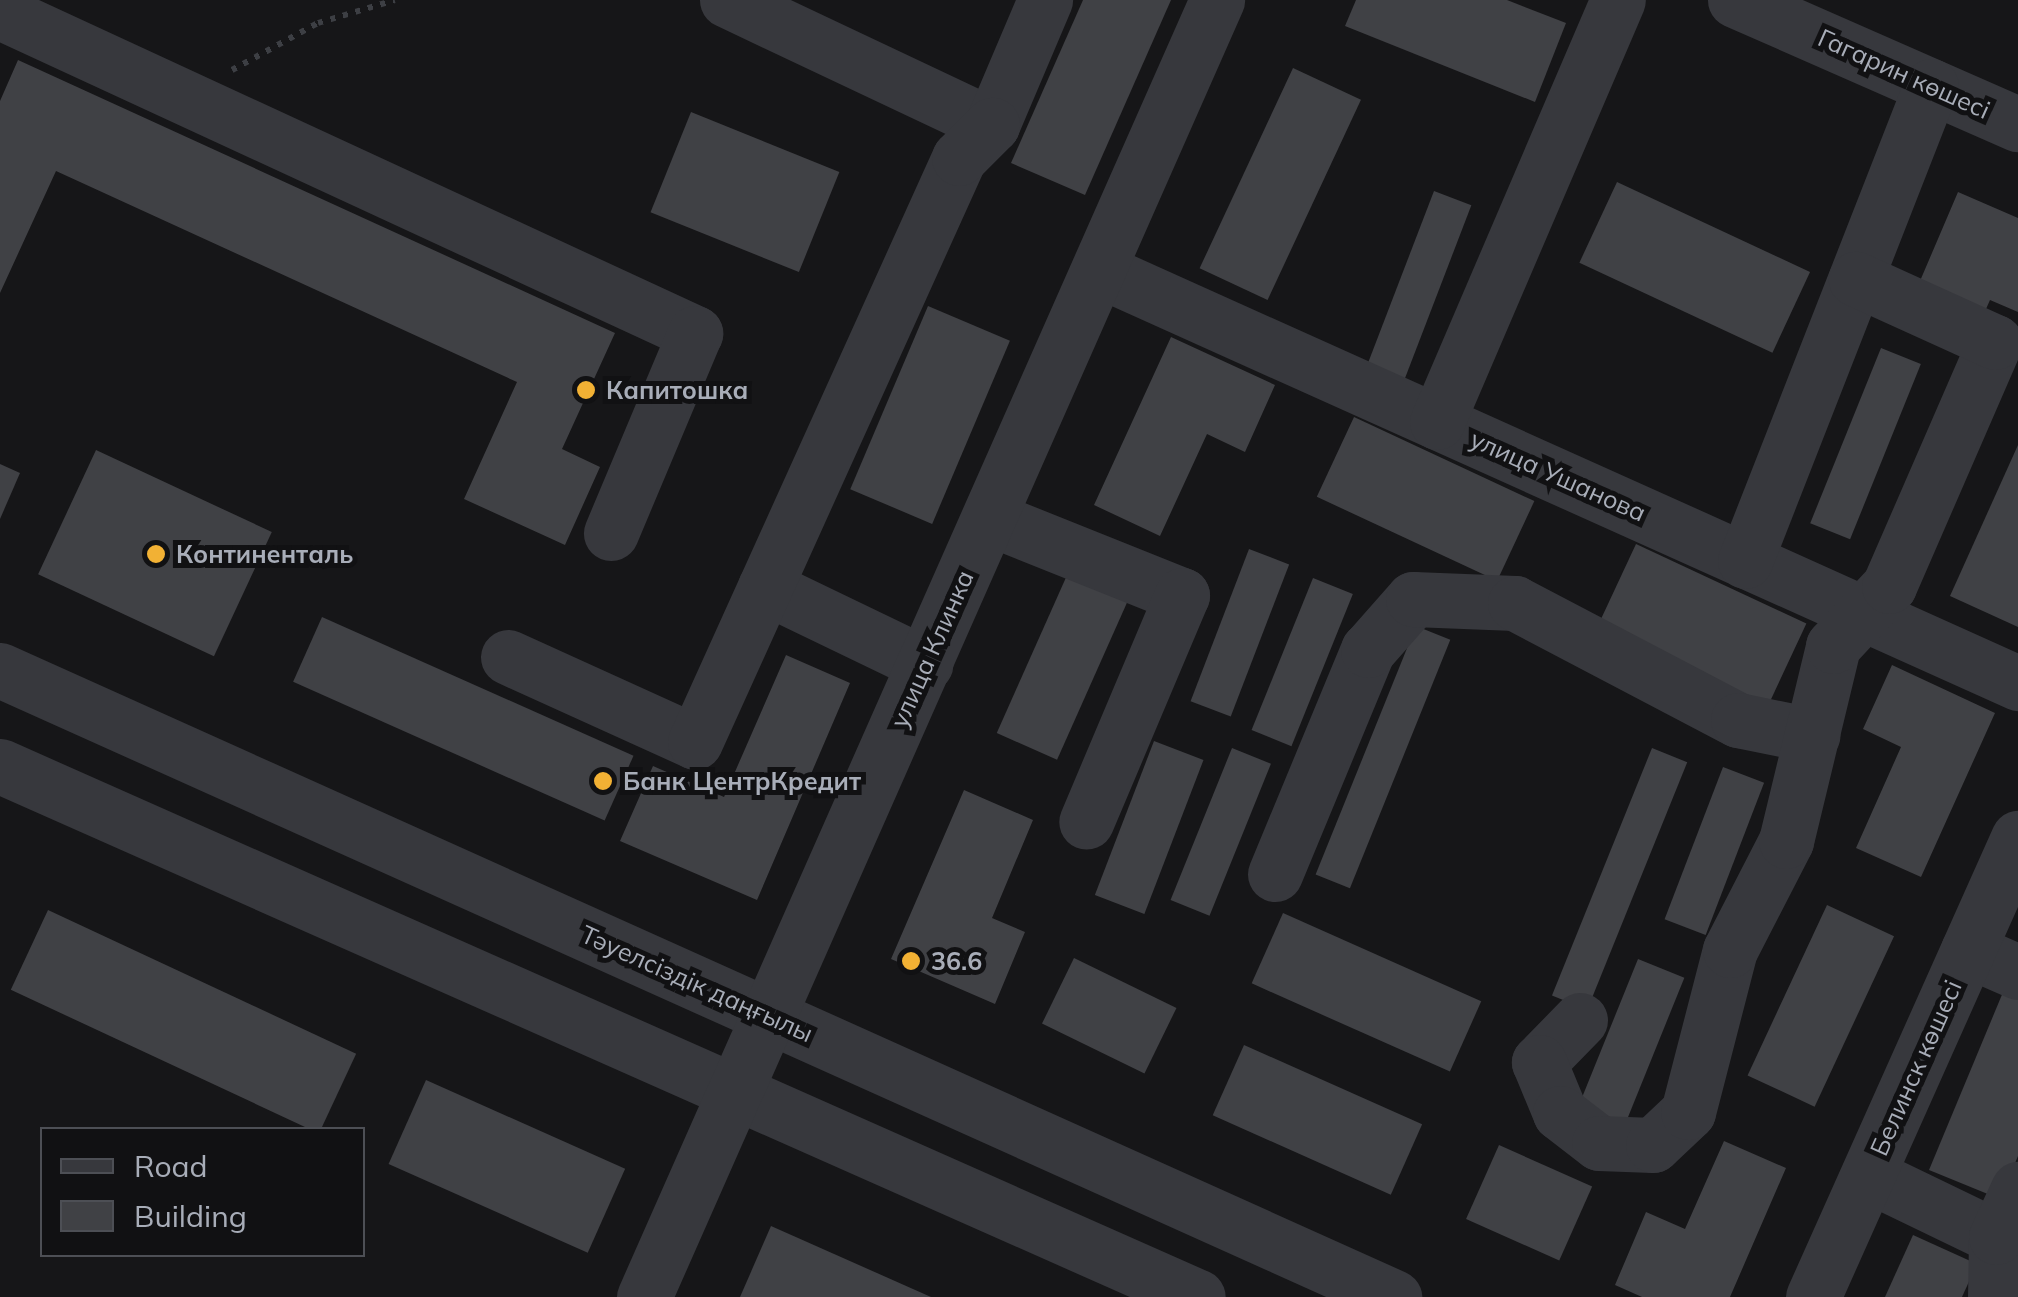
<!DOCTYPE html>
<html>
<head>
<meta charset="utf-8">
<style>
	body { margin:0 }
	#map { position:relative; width:2018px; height:1297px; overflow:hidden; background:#161618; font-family:Mulish,sans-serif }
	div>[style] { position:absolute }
	.building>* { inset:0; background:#404145; transform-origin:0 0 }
	.path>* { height:6px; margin-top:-3px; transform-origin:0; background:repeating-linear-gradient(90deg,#3d3f44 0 5px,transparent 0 13px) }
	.minor>* { height:55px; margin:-27.5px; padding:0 27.5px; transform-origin:27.5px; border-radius:27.5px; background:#37383d }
	.dots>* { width:28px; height:28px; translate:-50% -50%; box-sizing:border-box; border:5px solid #111113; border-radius:50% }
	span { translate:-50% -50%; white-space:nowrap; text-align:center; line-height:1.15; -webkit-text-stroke:10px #111113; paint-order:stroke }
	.street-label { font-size:25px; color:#a8adb8 }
	.poi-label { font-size:25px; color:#a8adb8; font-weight:700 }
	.left { translate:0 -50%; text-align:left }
	.legend { position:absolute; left:40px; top:1127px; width:325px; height:130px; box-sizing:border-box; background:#111113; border:2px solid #4d4f55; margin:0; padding:12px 18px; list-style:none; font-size:30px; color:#a8adb8 }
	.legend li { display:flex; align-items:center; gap:20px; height:50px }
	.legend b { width:50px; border:2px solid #4d4f55 }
</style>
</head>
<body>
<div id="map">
	<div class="building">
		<div style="clip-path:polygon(1083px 0,1171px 0,1085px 195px,1011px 163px)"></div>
		<div style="clip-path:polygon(1356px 0,1507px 0,1566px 23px,1535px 102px,1345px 26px)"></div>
		<div style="clip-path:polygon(18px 60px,615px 333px,562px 449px,600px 467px,565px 545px,464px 499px,517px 382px,56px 171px,0 293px,0 101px)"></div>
		<div style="left:1293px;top:68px;width:75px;height:221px;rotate:25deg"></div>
		<div style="left:691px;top:112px;width:160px;height:108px;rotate:22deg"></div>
		<div style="left:1617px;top:182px;width:213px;height:89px;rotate:25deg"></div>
		<div style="left:1434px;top:191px;width:40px;height:190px;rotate:21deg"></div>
		<div style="clip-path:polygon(1958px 192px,2018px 218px,2018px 312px,1990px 300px,1986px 309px,1920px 281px)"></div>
		<div style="left:928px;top:306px;width:89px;height:199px;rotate:23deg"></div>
		<div style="clip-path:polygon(1171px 337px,1275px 385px,1245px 452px,1207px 434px,1160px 536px,1094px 505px)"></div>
		<div style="left:1881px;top:348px;width:43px;height:189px;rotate:22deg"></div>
		<div style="left:1354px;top:417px;width:199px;height:88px;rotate:25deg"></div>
		<div style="clip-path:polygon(2018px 445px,2018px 627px,1950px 596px)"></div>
		<div style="left:96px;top:450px;width:194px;height:137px;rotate:25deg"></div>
		<div style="clip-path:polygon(0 464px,20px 473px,0 519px)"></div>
		<div style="left:1636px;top:544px;width:188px;height:93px;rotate:25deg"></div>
		<div style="left:1249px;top:549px;width:43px;height:163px;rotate:21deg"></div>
		<div style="left:1072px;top:564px;width:66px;height:185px;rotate:24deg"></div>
		<div style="left:1313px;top:578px;width:43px;height:164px;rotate:22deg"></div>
		<div style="left:322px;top:617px;width:341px;height:71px;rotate:24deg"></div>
		<div style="left:1416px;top:626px;width:37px;height:268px;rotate:22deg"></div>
		<div style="clip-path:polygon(786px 655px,850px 683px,757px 900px,620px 841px,653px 766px,724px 797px)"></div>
		<div style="clip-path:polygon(1892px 665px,1995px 713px,1921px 877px,1856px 848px,1901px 747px,1863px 729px)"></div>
		<div style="left:1154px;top:741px;width:53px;height:165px;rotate:21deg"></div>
		<div style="left:1232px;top:748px;width:42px;height:164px;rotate:22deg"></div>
		<div style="left:1652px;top:748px;width:38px;height:267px;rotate:22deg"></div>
		<div style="left:1723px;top:767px;width:44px;height:163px;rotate:21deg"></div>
		<div style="clip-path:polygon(964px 790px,1033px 820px,992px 918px,1025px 932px,995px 1004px,891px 959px)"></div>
		<div style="left:1827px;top:905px;width:74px;height:188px;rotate:25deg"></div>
		<div style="left:48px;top:910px;width:340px;height:88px;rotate:25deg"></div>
		<div style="left:1283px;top:913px;width:217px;height:77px;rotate:24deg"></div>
		<div style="left:1074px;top:958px;width:114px;height:73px;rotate:26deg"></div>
		<div style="left:1638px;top:959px;width:50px;height:160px;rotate:22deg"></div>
		<div style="clip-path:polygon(2006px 985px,2018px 990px,2018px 1156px,2000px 1199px,1929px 1170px)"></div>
		<div style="left:1244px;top:1045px;width:195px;height:77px;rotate:24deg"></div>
		<div style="left:426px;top:1080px;width:218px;height:92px;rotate:24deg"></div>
		<div style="clip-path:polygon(1724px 1141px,1786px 1168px,1730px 1297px,1642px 1297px,1615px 1285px,1646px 1212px,1685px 1229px)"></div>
		<div style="left:1499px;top:1145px;width:102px;height:81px;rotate:24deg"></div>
		<div style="clip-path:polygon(771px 1226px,931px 1297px,740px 1297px)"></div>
		<div style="clip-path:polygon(1913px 1235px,1977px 1264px,1962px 1297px,1885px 1297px)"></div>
	</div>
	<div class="path">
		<div style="left:232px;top:70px;width:98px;rotate:-28.7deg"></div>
		<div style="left:318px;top:23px;width:80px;rotate:-16.6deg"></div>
	</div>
	<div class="minor">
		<div style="left:727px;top:0;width:293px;rotate:25.3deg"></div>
		<div style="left:992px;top:125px;width:136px;rotate:-67deg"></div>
		<div style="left:1735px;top:0;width:309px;rotate:23.7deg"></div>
		<div style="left:0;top:12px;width:766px;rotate:24.79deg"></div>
		<div style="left:695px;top:333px;width:217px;rotate:112.8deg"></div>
		<div style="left:1099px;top:270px;width:1008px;rotate:24.2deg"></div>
		<div style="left:1437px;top:422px;width:459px;rotate:-66.8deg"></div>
		<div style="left:989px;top:518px;width:208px;rotate:21.8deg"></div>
		<div style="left:1182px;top:595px;width:246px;rotate:112.9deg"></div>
		<div style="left:1745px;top:561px;width:510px;rotate:-68.62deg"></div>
		<div style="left:765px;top:587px;width:178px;rotate:25.7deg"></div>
		<div style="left:508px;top:657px;width:205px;rotate:24.4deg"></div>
		<div style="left:695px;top:742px;width:641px;rotate:-65.67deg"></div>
		<div style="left:959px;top:158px;width:47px;rotate:-45deg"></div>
		<div style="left:0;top:670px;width:1529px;rotate:24.22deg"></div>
		<div style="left:0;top:766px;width:1310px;rotate:23.9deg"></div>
		<div style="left:1275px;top:874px;width:243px;rotate:-67.5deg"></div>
		<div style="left:1368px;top:650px;width:68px;rotate:-48.6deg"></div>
		<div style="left:1413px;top:599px;width:102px;rotate:2.2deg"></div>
		<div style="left:1515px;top:603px;width:252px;rotate:27.7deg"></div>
		<div style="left:1738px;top:720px;width:76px;rotate:11.5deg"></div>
		<div style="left:1968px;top:950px;width:55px;rotate:23.7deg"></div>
		<div style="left:1580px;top:1020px;width:59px;rotate:134.3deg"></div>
		<div style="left:1539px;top:1062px;width:55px;rotate:67.6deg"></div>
		<div style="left:1560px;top:1113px;width:49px;rotate:37.6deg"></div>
		<div style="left:1599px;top:1143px;width:54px;rotate:2.1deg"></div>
		<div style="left:1653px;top:1145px;width:48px;rotate:-43.3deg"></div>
		<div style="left:1688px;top:1112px;width:167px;rotate:-75.5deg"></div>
		<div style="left:1730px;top:950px;width:123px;rotate:-62.8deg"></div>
		<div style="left:1786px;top:841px;width:201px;rotate:-76.4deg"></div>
		<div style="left:1833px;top:646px;width:82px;rotate:-47deg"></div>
		<div style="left:1889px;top:586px;width:266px;rotate:-66.5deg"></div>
		<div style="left:1995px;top:342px;width:153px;rotate:-155.6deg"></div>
		<div style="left:1868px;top:1175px;width:142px;rotate:25.8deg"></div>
		<div style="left:644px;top:1297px;width:1418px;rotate:-66.16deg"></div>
		<div style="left:1813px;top:1297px;width:503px;rotate:-65.93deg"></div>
		<div style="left:1995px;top:1297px;width:60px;rotate:-89deg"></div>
		<div style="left:1996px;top:1237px;width:53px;rotate:-65.4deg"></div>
	</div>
	<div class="dots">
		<div style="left:586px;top:390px;background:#f2b134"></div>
		<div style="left:156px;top:554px;background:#f2b134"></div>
		<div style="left:603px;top:781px;background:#f2b134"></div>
		<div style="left:911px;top:961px;background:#f2b134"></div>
	</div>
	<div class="street-label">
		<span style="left:1904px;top:74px;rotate:24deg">Гагарин көшесі</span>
		<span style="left:1558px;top:476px;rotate:24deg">улица Ушанова</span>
		<span style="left:932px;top:649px;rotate:-66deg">улица Клинка</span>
		<span style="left:697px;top:984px;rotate:24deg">Тәуелсіздік даңғылы</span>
		<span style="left:1916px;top:1068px;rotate:-66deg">Белинск көшесі</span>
	</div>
	<div class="poi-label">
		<span class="left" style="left:606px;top:390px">Капитошка</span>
		<span class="left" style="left:176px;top:554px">Континенталь</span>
		<span class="left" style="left:623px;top:781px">Банк ЦентрКредит</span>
		<span class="left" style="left:931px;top:961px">36.6</span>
	</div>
	<ul class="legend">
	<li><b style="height:12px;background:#37383d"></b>Road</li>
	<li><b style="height:28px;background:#404145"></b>Building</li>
	</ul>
</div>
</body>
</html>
